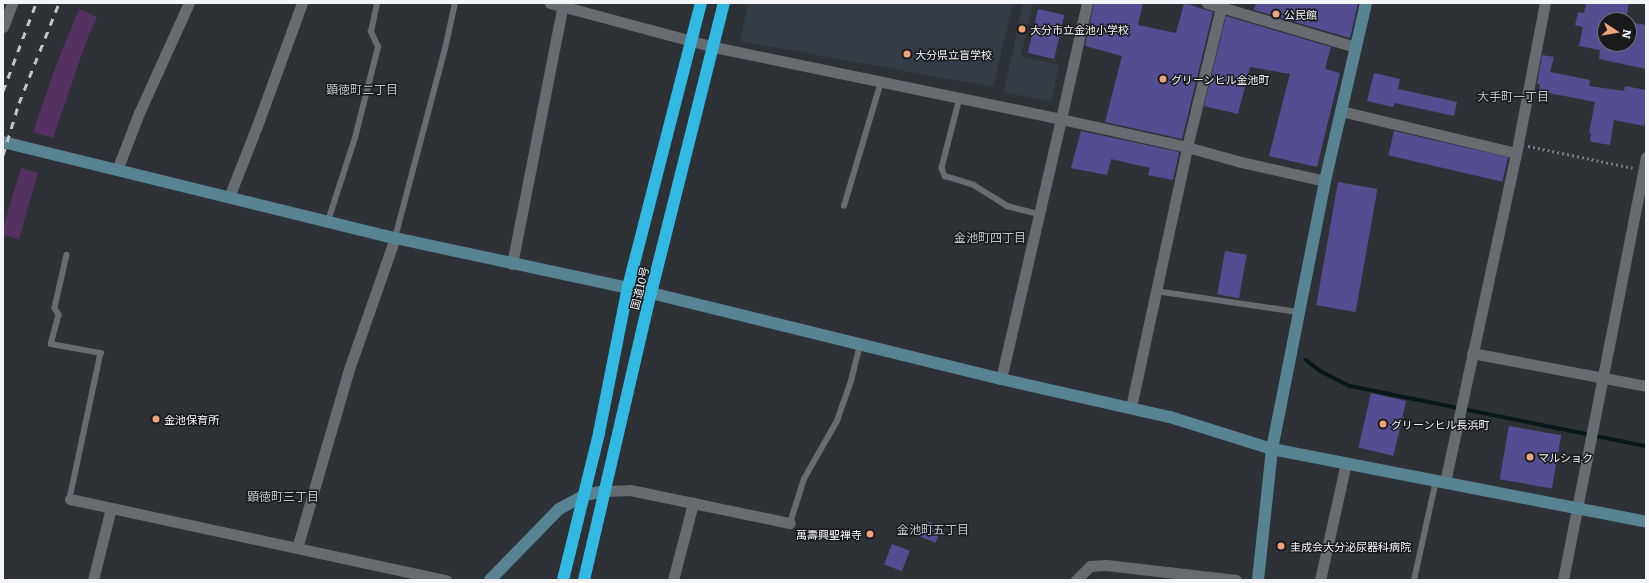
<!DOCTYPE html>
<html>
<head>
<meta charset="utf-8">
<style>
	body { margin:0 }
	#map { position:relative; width:1649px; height:583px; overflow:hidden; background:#2e3237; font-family:Literata,"Noto Sans JP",serif }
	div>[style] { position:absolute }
	.built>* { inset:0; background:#343c46 }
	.green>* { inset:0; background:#553161 }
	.stream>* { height:4px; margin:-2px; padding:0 2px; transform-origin:2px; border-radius:2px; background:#081818 }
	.building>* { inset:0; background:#554d91; transform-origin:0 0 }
	.path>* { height:2.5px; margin-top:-1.25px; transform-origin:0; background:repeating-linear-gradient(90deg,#787c80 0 2px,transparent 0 5px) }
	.lane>* { height:5.5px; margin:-2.75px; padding:0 2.75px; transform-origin:2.75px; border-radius:2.75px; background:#676c71 }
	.street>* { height:11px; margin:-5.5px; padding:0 5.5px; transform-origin:5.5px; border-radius:5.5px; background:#676c71 }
	.secondary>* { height:12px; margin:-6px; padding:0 6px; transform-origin:6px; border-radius:6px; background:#578393 }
	.highway>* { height:12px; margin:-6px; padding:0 6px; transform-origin:6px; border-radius:6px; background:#31b8e3 }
	.rail>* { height:3px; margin-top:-1.5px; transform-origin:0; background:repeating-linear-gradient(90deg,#c2c4c9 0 7px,transparent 0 14px) }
	.dots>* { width:11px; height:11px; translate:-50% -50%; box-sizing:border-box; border:2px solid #181a1c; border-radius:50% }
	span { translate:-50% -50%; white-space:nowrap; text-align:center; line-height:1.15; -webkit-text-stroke:3px #181a1c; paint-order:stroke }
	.poi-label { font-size:11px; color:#f3f5f9 }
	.left { translate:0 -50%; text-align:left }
	.right { translate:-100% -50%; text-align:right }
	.street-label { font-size:11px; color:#f3f5f9 }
	.neighbourhood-label { font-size:12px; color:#bfc4ca }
	.frame { position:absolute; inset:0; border:4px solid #f3f5f9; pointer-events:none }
	.north { position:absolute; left:1597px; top:12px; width:40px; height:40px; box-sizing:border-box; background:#181a1c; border:1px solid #707274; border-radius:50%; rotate:102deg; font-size:11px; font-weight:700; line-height:16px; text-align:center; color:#f3f5f9 }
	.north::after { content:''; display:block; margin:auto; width:14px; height:18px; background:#efa378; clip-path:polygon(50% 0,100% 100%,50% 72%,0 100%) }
</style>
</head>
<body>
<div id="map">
	<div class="built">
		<div style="clip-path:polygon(748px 3px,1013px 3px,993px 87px,740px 41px)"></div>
		<div style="clip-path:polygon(1023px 3px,1033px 3px,1021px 56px,1059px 65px,1051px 102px,1004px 92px)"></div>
	</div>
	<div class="green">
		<div style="clip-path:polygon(79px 9px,97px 17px,86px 42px,53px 138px,33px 132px,57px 63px)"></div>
		<div style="clip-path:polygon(21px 168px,38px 173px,19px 239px,3px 235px,3px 228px)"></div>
	</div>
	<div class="stream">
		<div style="left:1306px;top:360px;width:18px;rotate:38deg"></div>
		<div style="left:1320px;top:371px;width:34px;rotate:27deg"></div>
		<div style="left:1350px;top:386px;width:302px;rotate:11.5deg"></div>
	</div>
	<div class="building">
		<div style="clip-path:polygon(1094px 3px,1143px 3px,1138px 25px,1176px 33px,1184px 3px,1213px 12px,1182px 139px,1105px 122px,1122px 56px,1085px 46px)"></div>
		<div style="clip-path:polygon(1256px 3px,1358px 3px,1350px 38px,1254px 10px)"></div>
		<div style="clip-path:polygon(1586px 3px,1629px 3px,1626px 20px,1605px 20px,1605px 44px,1629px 44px,1629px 22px,1646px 25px,1646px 69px,1599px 59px,1600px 50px,1579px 46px,1583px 27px,1575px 25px,1578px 12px,1584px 13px)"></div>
		<div style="left:1038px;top:9px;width:27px;height:45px;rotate:13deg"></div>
		<div style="clip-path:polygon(1226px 16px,1331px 47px,1325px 69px,1340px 73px,1317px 167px,1269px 156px,1290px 74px,1250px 67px,1238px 114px,1204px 106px)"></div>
		<div style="clip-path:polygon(1542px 55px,1554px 57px,1550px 72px,1590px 80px,1589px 86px,1624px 91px,1625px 86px,1646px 90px,1646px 114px,1644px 126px,1614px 120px,1610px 145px,1592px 142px,1590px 140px,1591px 133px,1589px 133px,1595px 102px,1539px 91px,1540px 84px,1537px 84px)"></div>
		<div style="clip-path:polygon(1374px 73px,1400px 79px,1398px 89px,1457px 102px,1454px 116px,1395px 103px,1393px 107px,1367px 101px)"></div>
		<div style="clip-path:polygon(1081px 131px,1179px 152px,1173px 180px,1148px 175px,1150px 168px,1111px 159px,1107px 175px,1071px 168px)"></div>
		<div style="left:1394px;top:131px;width:117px;height:25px;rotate:13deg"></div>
		<div style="left:1338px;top:182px;width:40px;height:125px;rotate:10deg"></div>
		<div style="left:1225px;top:251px;width:22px;height:44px;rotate:10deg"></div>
		<div style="left:1371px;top:393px;width:36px;height:56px;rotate:13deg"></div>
		<div style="left:1509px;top:426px;width:53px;height:54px;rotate:10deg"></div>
		<div style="left:927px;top:521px;width:16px;height:17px;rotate:22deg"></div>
		<div style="left:892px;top:544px;width:19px;height:22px;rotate:21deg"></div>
	</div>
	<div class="path">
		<div style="left:1528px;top:146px;width:107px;rotate:11.8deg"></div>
	</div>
	<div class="lane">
		<div style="left:960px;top:98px;width:72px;rotate:104.4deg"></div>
		<div style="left:942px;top:168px;width:9px;rotate:69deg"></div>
		<div style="left:945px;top:176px;width:30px;rotate:17deg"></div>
		<div style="left:974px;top:185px;width:39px;rotate:32deg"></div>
		<div style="left:1007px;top:206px;width:33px;rotate:14deg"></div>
		<div style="left:844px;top:206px;width:129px;rotate:-73.4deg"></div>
		<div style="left:328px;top:221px;width:87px;rotate:-72deg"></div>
		<div style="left:355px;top:138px;width:94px;rotate:-75.8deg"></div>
		<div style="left:378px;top:47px;width:17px;rotate:-115deg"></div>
		<div style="left:371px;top:32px;width:30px;rotate:-78deg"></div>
		<div style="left:395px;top:238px;width:196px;rotate:-75.2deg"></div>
		<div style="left:445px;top:49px;width:47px;rotate:-77.7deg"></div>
		<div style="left:67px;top:255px;width:54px;rotate:102.8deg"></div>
		<div style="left:55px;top:308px;width:8px;rotate:60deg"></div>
		<div style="left:59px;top:315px;width:30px;rotate:105deg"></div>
		<div style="left:51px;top:344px;width:51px;rotate:10.2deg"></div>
		<div style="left:101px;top:353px;width:149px;rotate:102deg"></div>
		<div style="left:1156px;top:291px;width:145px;rotate:8.4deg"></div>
		<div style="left:790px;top:523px;width:46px;rotate:-72.3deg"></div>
		<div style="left:804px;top:479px;width:67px;rotate:-60.4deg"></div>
		<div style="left:837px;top:421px;width:42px;rotate:-70.7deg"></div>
		<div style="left:851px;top:381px;width:38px;rotate:-76deg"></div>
		<div style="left:1414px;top:580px;width:101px;rotate:-77.5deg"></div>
	</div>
	<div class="street">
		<div style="left:550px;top:3px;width:170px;rotate:15deg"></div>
		<div style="left:714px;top:47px;width:354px;rotate:11.7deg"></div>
		<div style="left:1061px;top:119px;width:119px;rotate:-77.4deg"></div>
		<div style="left:1207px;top:3px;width:155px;rotate:16.5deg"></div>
		<div style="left:3px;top:27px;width:26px;rotate:-69deg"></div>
		<div style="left:1341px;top:111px;width:180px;rotate:13.5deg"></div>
		<div style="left:117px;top:170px;width:61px;rotate:-68.9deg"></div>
		<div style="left:139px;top:113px;width:121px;rotate:-65.6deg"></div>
		<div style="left:229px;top:197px;width:76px;rotate:-68.5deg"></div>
		<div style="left:257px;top:126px;width:131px;rotate:-69.9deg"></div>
		<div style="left:512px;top:264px;width:266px;rotate:-78.9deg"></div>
		<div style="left:1472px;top:353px;width:177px;rotate:10.7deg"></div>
		<div style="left:1001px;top:379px;width:267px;rotate:-77deg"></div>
		<div style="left:1061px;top:119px;width:129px;rotate:12.5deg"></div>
		<div style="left:1187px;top:147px;width:56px;rotate:15.5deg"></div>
		<div style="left:1241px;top:162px;width:86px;rotate:12.7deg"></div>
		<div style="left:1131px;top:407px;width:266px;rotate:-77.8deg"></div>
		<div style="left:1187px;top:147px;width:144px;rotate:-76.3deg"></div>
		<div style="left:1445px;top:482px;width:346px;rotate:-77.8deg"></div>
		<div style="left:1518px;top:144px;width:144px;rotate:-79.2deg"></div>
		<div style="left:605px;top:491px;width:25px;rotate:-2deg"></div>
		<div style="left:630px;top:490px;width:163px;rotate:11.7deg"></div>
		<div style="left:70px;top:499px;width:385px;rotate:12.2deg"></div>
		<div style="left:297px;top:548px;width:183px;rotate:-73.8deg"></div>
		<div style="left:348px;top:372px;width:142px;rotate:-70.7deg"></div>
		<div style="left:93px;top:580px;width:74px;rotate:-76deg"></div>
		<div style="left:673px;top:580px;width:80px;rotate:-75.4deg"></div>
		<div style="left:1076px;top:580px;width:20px;rotate:-45deg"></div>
		<div style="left:1090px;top:566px;width:16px;rotate:-4deg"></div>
		<div style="left:1106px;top:565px;width:131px;rotate:6.6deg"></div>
		<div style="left:1320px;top:580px;width:120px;rotate:-77.5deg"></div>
		<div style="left:1563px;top:580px;width:431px;rotate:-78.9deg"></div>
	</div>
	<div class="secondary">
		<div style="left:3px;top:142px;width:404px;rotate:13.8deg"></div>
		<div style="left:395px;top:238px;width:262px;rotate:12.1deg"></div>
		<div style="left:651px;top:293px;width:360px;rotate:13.8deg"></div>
		<div style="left:1001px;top:379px;width:173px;rotate:12.7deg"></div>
		<div style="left:1170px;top:417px;width:107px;rotate:17.4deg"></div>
		<div style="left:1272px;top:449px;width:381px;rotate:11deg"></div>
		<div style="left:490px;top:580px;width:99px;rotate:-45.8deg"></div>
		<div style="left:559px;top:509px;width:30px;rotate:-28deg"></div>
		<div style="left:585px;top:495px;width:20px;rotate:-11deg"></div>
		<div style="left:1258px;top:580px;width:132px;rotate:-83.9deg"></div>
		<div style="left:1272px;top:449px;width:273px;rotate:-78.8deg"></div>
		<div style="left:1325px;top:181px;width:183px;rotate:-77deg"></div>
	</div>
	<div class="highway">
		<div style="left:563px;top:580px;width:151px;rotate:-76.2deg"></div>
		<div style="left:599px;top:433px;width:149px;rotate:-78.8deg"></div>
		<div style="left:628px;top:287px;width:293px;rotate:-75.6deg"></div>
		<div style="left:584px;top:580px;width:295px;rotate:-76.9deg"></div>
		<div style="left:651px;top:293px;width:299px;rotate:-75.9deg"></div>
	</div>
	<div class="rail">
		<div style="left:3px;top:91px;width:94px;rotate:-69.4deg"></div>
		<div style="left:3px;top:155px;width:54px;rotate:-72.9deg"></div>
		<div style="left:19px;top:103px;width:108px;rotate:-68.2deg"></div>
	</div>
	<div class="dots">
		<div style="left:1276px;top:14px;background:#efa378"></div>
		<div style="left:1022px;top:29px;background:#efa378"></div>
		<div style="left:907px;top:54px;background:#efa378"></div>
		<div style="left:1163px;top:79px;background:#efa378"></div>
		<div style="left:156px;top:419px;background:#efa378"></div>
		<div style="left:1383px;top:424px;background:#efa378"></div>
		<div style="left:1530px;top:457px;background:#efa378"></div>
		<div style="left:870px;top:534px;background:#efa378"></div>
		<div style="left:1281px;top:546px;background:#efa378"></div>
	</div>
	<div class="poi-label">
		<span class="left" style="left:1284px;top:14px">公民館</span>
		<span class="left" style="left:1030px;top:29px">大分市立金池小学校</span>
		<span class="left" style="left:915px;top:54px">大分県立盲学校</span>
		<span class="left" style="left:1171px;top:79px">グリーンヒル金池町</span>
		<span class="left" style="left:164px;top:419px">金池保育所</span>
		<span class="left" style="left:1391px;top:424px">グリーンヒル長浜町</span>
		<span class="left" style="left:1538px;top:457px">マルショク</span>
		<span class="right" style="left:862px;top:534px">萬壽興聖禅寺</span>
		<span class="left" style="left:1290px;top:546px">圭成会大分泌尿器科病院</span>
	</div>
	<div class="street-label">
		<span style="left:639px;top:288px;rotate:-76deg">国道10号</span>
	</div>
	<div class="neighbourhood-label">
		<span style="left:362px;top:90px">顕徳町二丁目</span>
		<span style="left:1513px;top:97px">大手町一丁目</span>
		<span style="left:990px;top:238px">金池町四丁目</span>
		<span style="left:283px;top:497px">顕徳町三丁目</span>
		<span style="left:933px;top:530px">金池町五丁目</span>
	</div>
	<div class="frame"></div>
	<div class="north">N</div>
</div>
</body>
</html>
